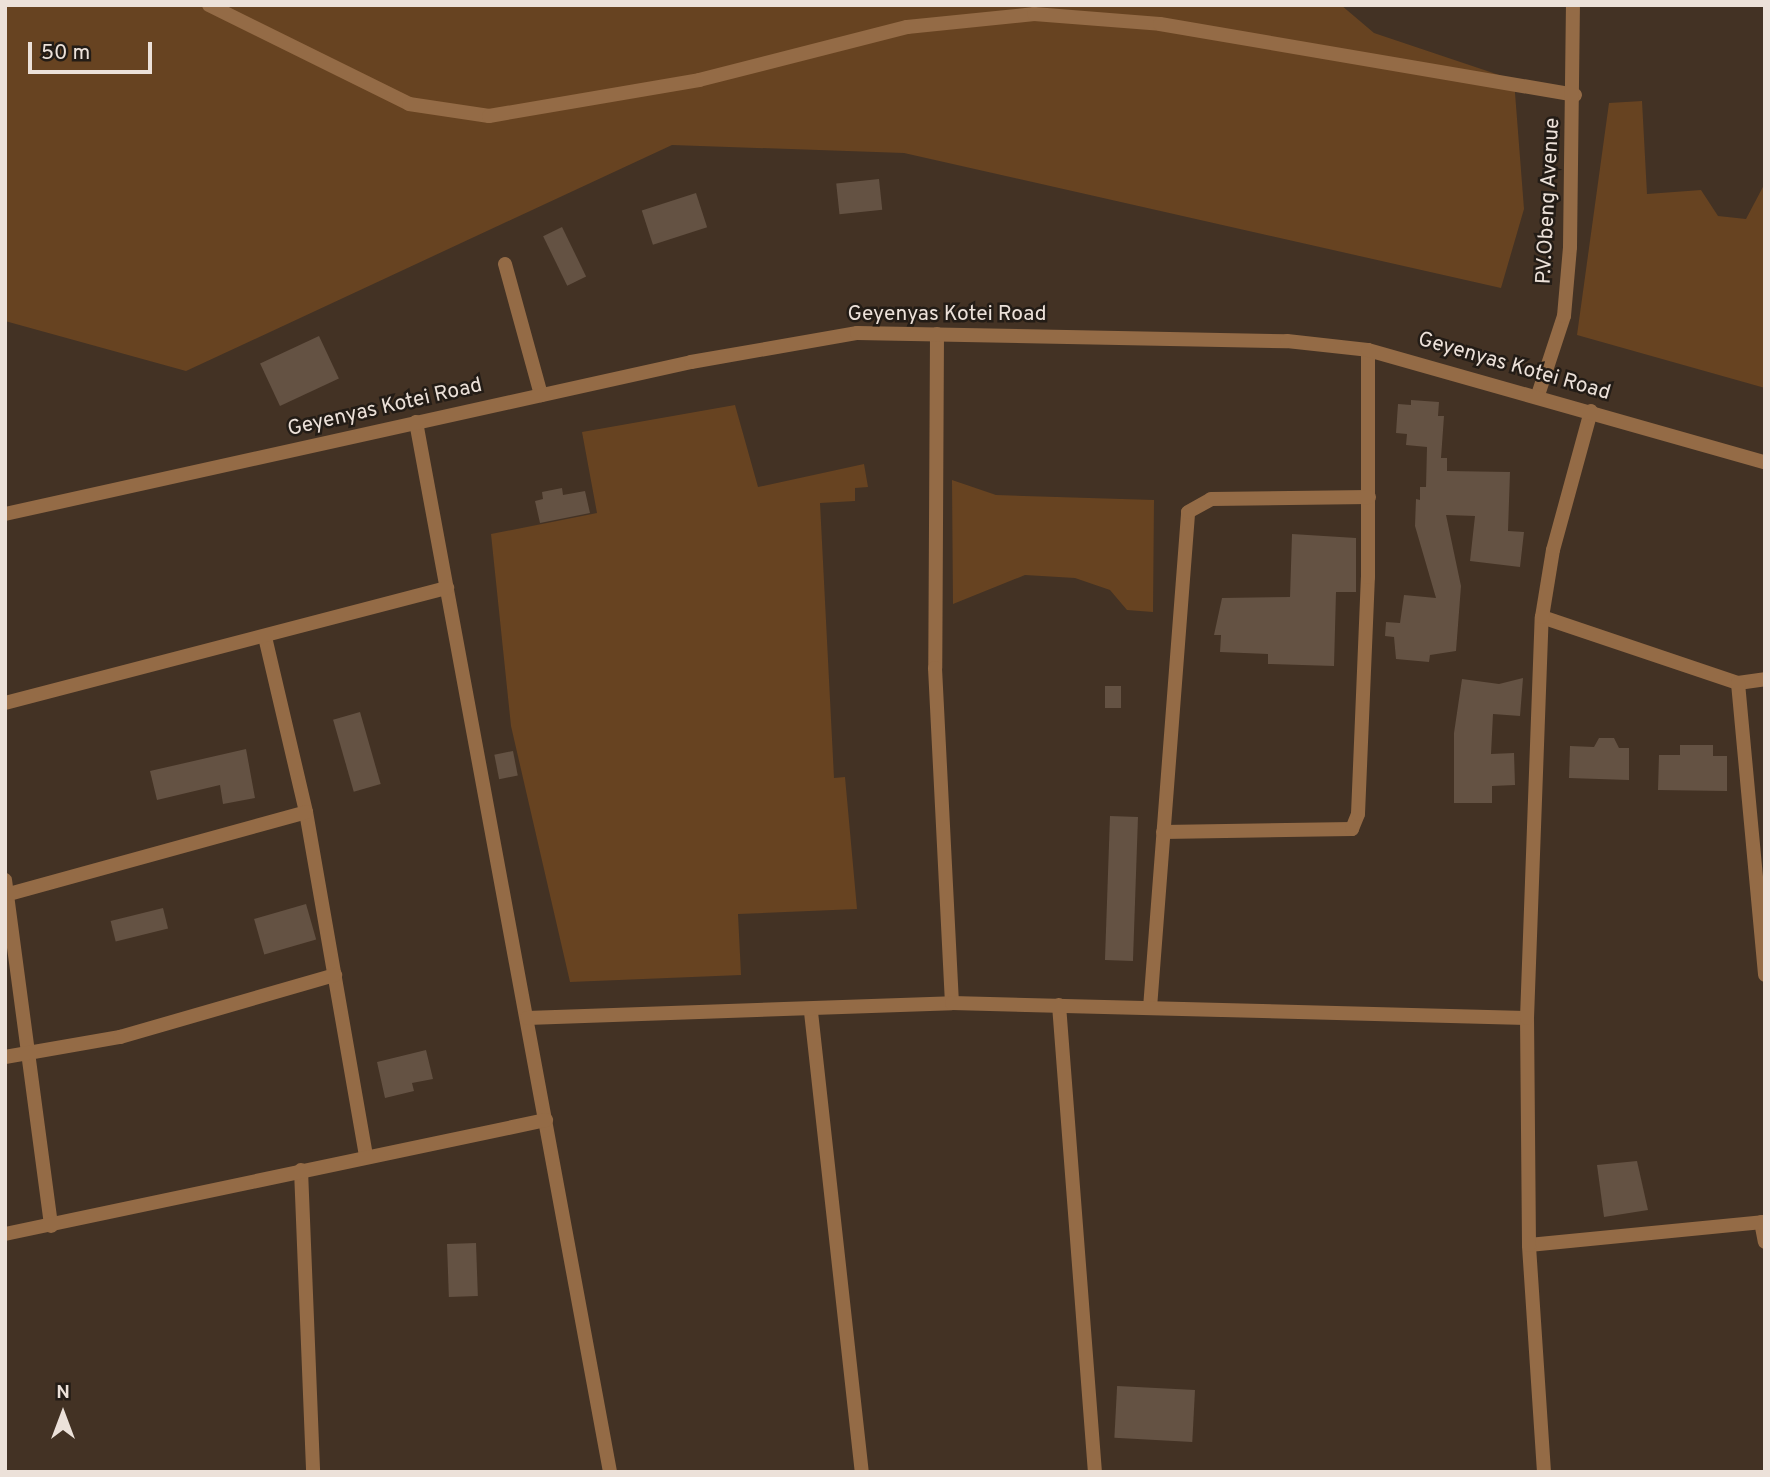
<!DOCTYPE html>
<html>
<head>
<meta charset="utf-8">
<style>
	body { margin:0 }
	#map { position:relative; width:1770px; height:1477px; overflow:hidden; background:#433224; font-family:Overpass,sans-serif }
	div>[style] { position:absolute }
	.green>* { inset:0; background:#674321 }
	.building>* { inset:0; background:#645243; transform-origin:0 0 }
	.minor>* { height:14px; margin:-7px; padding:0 7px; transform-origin:7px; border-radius:7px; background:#946b46 }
	.tertiary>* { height:14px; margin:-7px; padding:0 7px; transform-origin:7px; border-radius:7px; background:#946b46 }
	span { translate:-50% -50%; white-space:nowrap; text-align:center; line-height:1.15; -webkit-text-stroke:5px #231c16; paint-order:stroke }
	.street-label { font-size:21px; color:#ece1d9 }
	.frame { position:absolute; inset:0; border:7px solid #ece1d9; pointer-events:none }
	.north { position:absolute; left:28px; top:1379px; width:70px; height:70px; -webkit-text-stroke:5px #231c16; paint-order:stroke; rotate:0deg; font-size:19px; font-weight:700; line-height:28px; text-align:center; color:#ece1d9 }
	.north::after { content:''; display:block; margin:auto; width:24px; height:32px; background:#ece1d9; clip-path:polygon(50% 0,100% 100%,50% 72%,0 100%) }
	.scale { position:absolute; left:28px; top:42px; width:124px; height:32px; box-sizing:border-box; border:4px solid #ece1d9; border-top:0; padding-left:9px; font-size:21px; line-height:24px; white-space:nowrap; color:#ece1d9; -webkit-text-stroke:5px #231c16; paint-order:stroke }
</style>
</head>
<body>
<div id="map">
	<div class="green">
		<div style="clip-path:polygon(5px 5px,1341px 5px,1374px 33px,1514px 80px,1524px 209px,1501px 288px,904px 153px,672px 145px,186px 371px,5px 321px)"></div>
		<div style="clip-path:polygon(1642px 101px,1647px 194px,1701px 190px,1718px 216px,1746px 219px,1765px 183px,1765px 388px,1577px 335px,1609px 103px)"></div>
		<div style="clip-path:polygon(735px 405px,758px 487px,864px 464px,868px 487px,855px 488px,855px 501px,820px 503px,834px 778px,845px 777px,857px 909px,738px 914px,741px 975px,570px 982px,511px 726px,491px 534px,597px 513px,582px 432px)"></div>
		<div style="clip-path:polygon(952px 480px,996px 495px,1154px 500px,1153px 612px,1127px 610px,1110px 590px,1075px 578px,1025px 575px,953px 604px)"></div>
	</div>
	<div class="building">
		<div style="left:879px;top:179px;width:31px;height:43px;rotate:84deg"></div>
		<div style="left:696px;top:193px;width:36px;height:57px;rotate:72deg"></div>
		<div style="left:562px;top:227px;width:55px;height:21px;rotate:64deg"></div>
		<div style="left:319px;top:336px;width:47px;height:65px;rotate:65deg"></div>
		<div style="clip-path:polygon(1411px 400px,1439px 402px,1438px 416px,1444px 416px,1441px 458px,1447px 458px,1447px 471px,1510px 472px,1508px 531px,1524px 532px,1520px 567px,1470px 561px,1475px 516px,1446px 515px,1461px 586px,1456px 651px,1430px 655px,1429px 662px,1396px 659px,1394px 637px,1385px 636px,1386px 622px,1400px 623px,1404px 595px,1436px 598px,1415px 526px,1416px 499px,1420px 500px,1420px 487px,1426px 487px,1427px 447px,1406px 445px,1407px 434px,1396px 433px,1398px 404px,1411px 405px)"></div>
		<div style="clip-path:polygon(562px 488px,563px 495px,585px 491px,590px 513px,540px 523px,535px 501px,543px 499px,542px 492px)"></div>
		<div style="clip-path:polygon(1292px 534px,1356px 538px,1356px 592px,1336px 592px,1334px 666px,1268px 664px,1268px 654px,1220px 652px,1221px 635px,1214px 635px,1222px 598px,1290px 597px)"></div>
		<div style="clip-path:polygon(1523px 678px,1520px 716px,1493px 714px,1491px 754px,1514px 753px,1515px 785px,1492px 786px,1492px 803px,1454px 803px,1454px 733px,1462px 679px,1499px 684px)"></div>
		<div style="left:1121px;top:686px;width:22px;height:16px;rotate:90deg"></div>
		<div style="left:360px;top:712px;width:75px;height:28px;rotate:74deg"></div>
		<div style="clip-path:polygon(1599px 738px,1614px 738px,1619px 748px,1629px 748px,1629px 780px,1569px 778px,1570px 746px,1594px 747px)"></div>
		<div style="clip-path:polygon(1680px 745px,1713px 745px,1713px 756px,1727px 756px,1727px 791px,1658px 790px,1659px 755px,1680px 755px)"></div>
		<div style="clip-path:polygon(246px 749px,255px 798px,223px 804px,220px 785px,157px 800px,150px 771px)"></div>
		<div style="left:513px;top:751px;width:25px;height:19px;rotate:79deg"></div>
		<div style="left:1110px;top:816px;width:28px;height:144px;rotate:2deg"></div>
		<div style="left:306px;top:904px;width:37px;height:54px;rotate:74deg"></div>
		<div style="left:163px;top:908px;width:21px;height:54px;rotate:76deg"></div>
		<div style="clip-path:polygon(426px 1050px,433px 1079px,412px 1083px,414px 1091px,385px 1098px,377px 1062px)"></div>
		<div style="clip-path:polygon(1637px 1161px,1648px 1210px,1604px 1217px,1597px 1165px)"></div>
		<div style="left:476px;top:1243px;width:53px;height:29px;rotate:88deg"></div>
		<div style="left:1195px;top:1390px;width:52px;height:78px;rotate:93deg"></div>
	</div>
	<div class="minor">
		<div style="left:209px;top:5px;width:223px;rotate:26.3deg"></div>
		<div style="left:409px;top:104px;width:81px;rotate:8.5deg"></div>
		<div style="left:489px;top:116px;width:213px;rotate:-9.7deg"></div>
		<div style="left:699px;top:80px;width:215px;rotate:-14.3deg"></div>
		<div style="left:907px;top:27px;width:128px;rotate:-5.8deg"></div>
		<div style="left:1034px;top:14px;width:126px;rotate:4.5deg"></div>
		<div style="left:1160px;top:24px;width:421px;rotate:9.7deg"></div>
		<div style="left:505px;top:264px;width:136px;rotate:74.6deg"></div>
		<div style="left:937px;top:334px;width:334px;rotate:90.3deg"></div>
		<div style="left:935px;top:668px;width:335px;rotate:87.1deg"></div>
		<div style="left:1538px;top:395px;width:83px;rotate:-71.8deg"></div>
		<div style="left:1564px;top:316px;width:69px;rotate:-85deg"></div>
		<div style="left:1570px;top:247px;width:242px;rotate:-89.3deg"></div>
		<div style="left:416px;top:422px;width:1068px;rotate:79.53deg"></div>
		<div style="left:1542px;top:617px;width:207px;rotate:18.6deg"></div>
		<div style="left:1738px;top:683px;width:27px;rotate:-8deg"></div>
		<div style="left:265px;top:637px;width:180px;rotate:76.8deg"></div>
		<div style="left:306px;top:812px;width:348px;rotate:80.1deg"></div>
		<div style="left:1738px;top:683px;width:293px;rotate:84.7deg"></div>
		<div style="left:5px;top:703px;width:457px;rotate:-14.6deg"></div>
		<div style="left:1163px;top:832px;width:189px;rotate:-0.9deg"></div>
		<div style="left:1352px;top:829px;width:16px;rotate:-68deg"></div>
		<div style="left:1358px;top:814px;width:237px;rotate:-87.6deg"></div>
		<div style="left:1368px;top:577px;width:227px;rotate:-90deg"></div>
		<div style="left:5px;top:880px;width:349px;rotate:82.4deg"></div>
		<div style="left:9px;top:894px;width:308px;rotate:-15.4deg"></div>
		<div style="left:1059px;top:1005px;width:468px;rotate:85.6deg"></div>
		<div style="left:1150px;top:1008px;width:497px;rotate:-85.6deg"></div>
		<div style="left:1188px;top:512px;width:26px;rotate:-29deg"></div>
		<div style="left:1211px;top:499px;width:158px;rotate:-0.7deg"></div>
		<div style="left:811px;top:1012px;width:463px;rotate:83.7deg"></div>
		<div style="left:527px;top:1018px;width:425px;rotate:-2deg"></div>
		<div style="left:952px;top:1003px;width:575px;rotate:1.49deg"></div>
		<div style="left:5px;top:1057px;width:117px;rotate:-9.9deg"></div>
		<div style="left:120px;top:1037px;width:224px;rotate:-16.1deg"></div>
		<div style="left:301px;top:1170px;width:302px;rotate:87.7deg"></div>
		<div style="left:1761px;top:1222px;width:20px;rotate:79deg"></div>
		<div style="left:5px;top:1234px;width:553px;rotate:-11.9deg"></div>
		<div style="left:1529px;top:1245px;width:237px;rotate:-5.6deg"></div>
		<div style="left:1544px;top:1472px;width:227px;rotate:-93.8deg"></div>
		<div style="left:1529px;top:1245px;width:227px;rotate:-90.5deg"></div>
		<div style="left:1527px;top:1018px;width:401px;rotate:-87.9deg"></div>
		<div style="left:1542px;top:617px;width:68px;rotate:-80.7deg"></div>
		<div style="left:1553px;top:550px;width:144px;rotate:-74.7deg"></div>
	</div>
	<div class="tertiary">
		<div style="left:5px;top:514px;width:703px;rotate:-12.49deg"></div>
		<div style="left:691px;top:362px;width:169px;rotate:-9.9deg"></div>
		<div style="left:857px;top:333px;width:430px;rotate:1.1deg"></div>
		<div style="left:1287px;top:341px;width:81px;rotate:6.3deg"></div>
		<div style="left:1368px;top:350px;width:412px;rotate:15.8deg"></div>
	</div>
	<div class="street-label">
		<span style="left:1549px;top:201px;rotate:-87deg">P.V.Obeng Avenue</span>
		<span style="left:947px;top:315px">Geyenyas Kotei Road</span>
		<span style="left:1514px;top:367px;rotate:16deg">Geyenyas Kotei Road</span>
		<span style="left:385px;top:408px;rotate:-13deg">Geyenyas Kotei Road</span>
	</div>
	<div class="frame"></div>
	<div class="north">N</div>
	<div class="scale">50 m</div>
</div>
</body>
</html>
